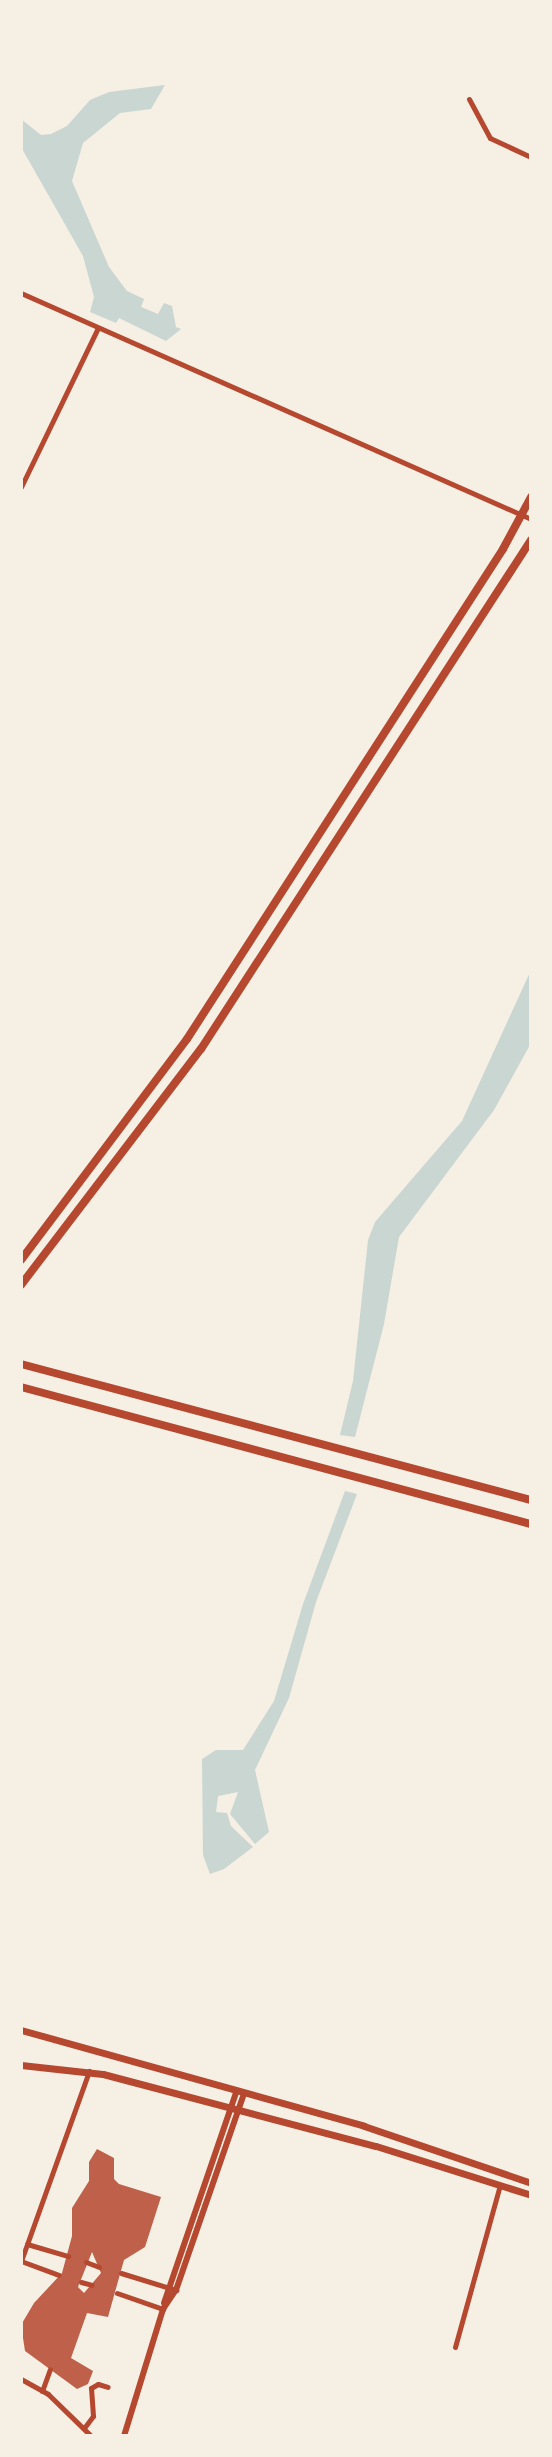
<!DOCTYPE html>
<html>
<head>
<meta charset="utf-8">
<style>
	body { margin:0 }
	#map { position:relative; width:552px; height:2457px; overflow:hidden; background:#f6efe4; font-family:Inter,sans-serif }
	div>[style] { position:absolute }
	.water>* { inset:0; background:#c9d6d2 }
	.building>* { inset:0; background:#bf614a }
	.minor>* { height:5px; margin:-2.5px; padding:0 2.5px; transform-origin:2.5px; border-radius:2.5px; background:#b5482f }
	.tertiary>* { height:6px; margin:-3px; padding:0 3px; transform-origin:3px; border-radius:3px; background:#b5482f }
	.secondary>* { height:7px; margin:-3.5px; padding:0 3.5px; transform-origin:3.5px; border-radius:3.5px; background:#b5482f }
	.primary>* { height:8px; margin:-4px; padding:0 4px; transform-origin:4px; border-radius:4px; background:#b5482f }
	span { translate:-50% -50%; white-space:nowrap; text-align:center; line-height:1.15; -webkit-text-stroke:7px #f6efe4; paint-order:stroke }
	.frame { position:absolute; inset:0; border:23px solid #f6efe4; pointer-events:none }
</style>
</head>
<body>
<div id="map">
	<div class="water">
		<div style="clip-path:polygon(165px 85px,151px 109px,120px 113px,83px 143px,72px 181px,109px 267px,127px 291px,144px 299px,141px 307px,158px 314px,164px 303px,172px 306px,176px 327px,181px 329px,166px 341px,119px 318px,116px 323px,90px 312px,94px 297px,83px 256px,21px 147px,21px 119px,41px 135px,51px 134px,67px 126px,90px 100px,109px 92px)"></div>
		<div style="clip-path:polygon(531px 970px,531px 1043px,494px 1110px,399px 1237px,384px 1324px,355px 1437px,340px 1435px,353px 1381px,368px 1240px,375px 1222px,462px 1121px)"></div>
		<div style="clip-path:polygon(345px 1491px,357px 1494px,316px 1602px,289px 1698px,255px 1770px,269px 1832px,255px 1844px,230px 1814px,238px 1792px,218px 1796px,216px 1812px,227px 1813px,231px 1826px,253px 1847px,224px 1869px,210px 1874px,203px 1855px,202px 1759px,216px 1750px,243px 1750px,274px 1701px,303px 1604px)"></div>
	</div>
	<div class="building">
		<div style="clip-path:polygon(evenodd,97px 2149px,114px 2158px,114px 2179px,119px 2184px,161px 2197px,145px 2247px,124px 2260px,108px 2317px,87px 2313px,71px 2358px,93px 2371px,88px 2384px,77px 2389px,25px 2351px,21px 2325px,34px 2303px,62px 2273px,72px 2236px,72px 2208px,89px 2181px,89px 2162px,97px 2149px,92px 2252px,101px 2273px,84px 2293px,78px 2287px,92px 2252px)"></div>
	</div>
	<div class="minor">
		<div style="left:469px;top:99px;width:44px;rotate:61.7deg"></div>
		<div style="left:490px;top:138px;width:45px;rotate:24.9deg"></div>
		<div style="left:21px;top:293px;width:558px;rotate:23.9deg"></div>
		<div style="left:21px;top:487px;width:177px;rotate:-64.2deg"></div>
		<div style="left:27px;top:2244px;width:43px;rotate:16.3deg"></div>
		<div style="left:21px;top:2261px;width:202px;rotate:-70.3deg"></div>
		<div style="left:21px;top:2261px;width:40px;rotate:20.2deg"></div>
		<div style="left:86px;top:2262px;width:14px;rotate:21deg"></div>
		<div style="left:121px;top:2273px;width:58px;rotate:17.2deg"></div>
		<div style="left:81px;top:2282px;width:11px;rotate:15deg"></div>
		<div style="left:117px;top:2293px;width:49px;rotate:19.2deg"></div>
		<div style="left:455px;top:2347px;width:168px;rotate:-74.5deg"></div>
		<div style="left:21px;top:2379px;width:31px;rotate:29deg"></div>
		<div style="left:48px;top:2394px;width:60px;rotate:44.3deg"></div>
		<div style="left:42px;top:2391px;width:23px;rotate:-70deg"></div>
		<div style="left:84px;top:2428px;width:15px;rotate:-53deg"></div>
		<div style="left:93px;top:2416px;width:28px;rotate:-94deg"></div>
		<div style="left:91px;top:2388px;width:8px;rotate:-30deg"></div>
		<div style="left:98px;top:2384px;width:10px;rotate:17deg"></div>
	</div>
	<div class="tertiary">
		<div style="left:164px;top:2303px;width:222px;rotate:-71.1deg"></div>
		<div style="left:124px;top:2436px;width:133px;rotate:-72.9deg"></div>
		<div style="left:163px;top:2309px;width:23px;rotate:-56deg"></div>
		<div style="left:176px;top:2290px;width:205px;rotate:-70.9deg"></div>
	</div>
	<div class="secondary">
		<div style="left:21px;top:2030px;width:356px;rotate:15.6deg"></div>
		<div style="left:364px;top:2126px;width:176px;rotate:18.8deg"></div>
		<div style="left:21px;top:2065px;width:82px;rotate:6.3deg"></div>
		<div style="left:103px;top:2074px;width:282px;rotate:14.8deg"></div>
		<div style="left:376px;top:2146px;width:163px;rotate:17.5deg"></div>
	</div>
	<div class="primary">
		<div style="left:21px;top:1260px;width:276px;rotate:-53.1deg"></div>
		<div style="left:187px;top:1039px;width:583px;rotate:-57.18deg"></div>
		<div style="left:503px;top:549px;width:59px;rotate:-61.7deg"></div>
		<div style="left:21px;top:1285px;width:297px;rotate:-52.7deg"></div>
		<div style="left:201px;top:1049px;width:607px;rotate:-57.04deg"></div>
		<div style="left:21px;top:1364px;width:528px;rotate:14.93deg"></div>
		<div style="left:21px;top:1387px;width:528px;rotate:15.04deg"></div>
	</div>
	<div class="frame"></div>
</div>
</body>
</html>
